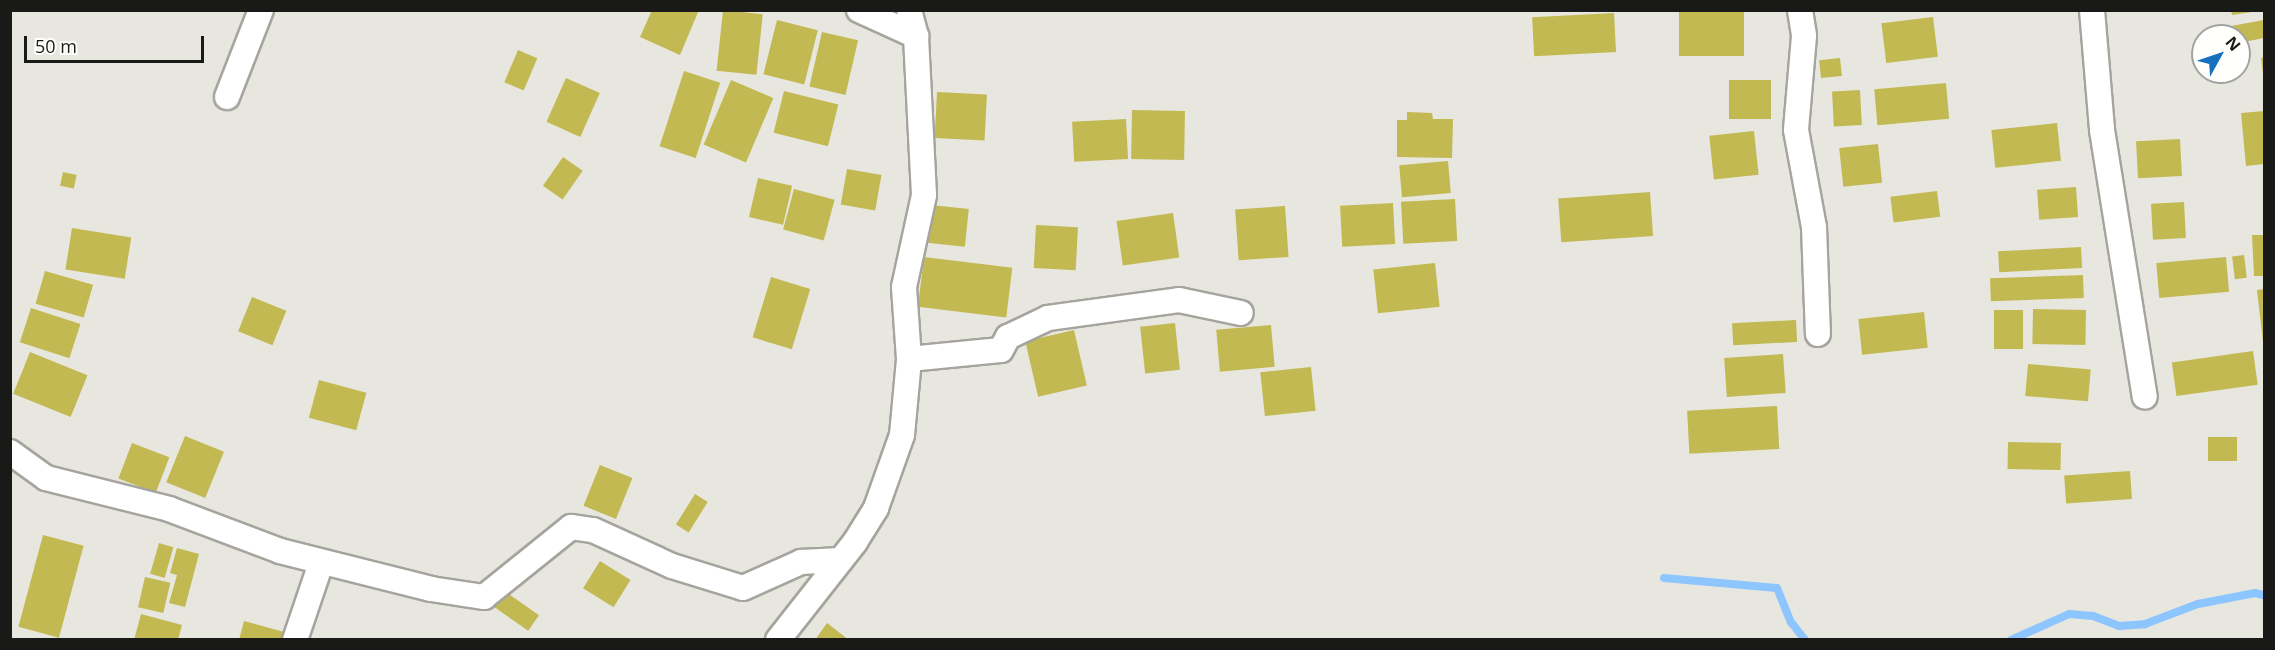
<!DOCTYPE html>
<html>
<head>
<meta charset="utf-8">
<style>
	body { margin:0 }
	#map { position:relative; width:2275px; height:650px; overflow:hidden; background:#e7e7df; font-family:"Open Sans",sans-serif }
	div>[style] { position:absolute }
	.stream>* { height:8px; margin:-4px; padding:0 4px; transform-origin:4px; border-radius:4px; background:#8dc5fe }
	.building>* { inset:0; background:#c3b952; transform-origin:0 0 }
	.roads { filter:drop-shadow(2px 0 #a5a49d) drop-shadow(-2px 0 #a5a49d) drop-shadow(0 2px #a5a49d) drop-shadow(0 -2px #a5a49d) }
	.street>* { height:24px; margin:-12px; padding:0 12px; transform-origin:12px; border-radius:12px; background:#fff }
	span { translate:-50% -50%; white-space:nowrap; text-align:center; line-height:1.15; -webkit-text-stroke:4.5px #fffffe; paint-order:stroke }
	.frame { position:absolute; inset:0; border:12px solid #191917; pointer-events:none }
	.north { position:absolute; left:2191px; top:24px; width:60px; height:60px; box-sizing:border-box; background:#fffffe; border:2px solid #a3a3a2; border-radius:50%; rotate:50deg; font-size:16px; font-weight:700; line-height:24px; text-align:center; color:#191917 }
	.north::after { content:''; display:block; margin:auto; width:21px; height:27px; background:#1571be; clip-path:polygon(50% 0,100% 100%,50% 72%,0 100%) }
	.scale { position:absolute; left:24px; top:36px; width:180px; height:27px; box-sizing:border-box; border:3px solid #191917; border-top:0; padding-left:8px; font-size:18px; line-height:21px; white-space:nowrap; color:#191917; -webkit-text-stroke:4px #fffffe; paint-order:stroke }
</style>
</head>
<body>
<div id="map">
	<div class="stream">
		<div style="left:1664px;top:578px;width:113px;rotate:5.1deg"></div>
		<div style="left:1777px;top:588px;width:37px;rotate:68deg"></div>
		<div style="left:1791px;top:622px;width:23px;rotate:52deg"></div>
		<div style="left:2011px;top:640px;width:64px;rotate:-24.1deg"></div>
		<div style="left:2069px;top:614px;width:24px;rotate:5deg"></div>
		<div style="left:2093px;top:616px;width:28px;rotate:21deg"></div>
		<div style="left:2119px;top:626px;width:26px;rotate:-4deg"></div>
		<div style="left:2145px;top:624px;width:57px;rotate:-20.7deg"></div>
		<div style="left:2198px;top:604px;width:58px;rotate:-10.9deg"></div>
		<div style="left:2255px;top:593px;width:9px;rotate:13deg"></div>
	</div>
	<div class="building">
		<div style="clip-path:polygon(652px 10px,699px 10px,680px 55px,640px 37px)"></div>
		<div style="left:723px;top:10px;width:40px;height:61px;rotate:6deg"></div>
		<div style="left:1679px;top:10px;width:65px;height:46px"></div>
		<div style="clip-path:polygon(2231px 10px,2252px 10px,2252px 12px,2232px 15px)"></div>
		<div style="left:1614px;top:13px;width:39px;height:82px;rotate:87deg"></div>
		<div style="left:1933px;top:17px;width:40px;height:52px;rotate:83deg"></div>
		<div style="left:777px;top:20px;width:42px;height:56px;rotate:14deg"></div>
		<div style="clip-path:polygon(2264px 20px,2264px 38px,2239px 43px,2239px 36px,2233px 36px,2231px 26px)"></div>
		<div style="left:822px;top:32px;width:37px;height:56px;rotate:13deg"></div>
		<div style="left:518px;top:50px;width:21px;height:35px;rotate:23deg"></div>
		<div style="clip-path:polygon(2264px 57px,2264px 73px,2263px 73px,2261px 58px)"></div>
		<div style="left:1840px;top:58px;width:18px;height:21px;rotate:84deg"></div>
		<div style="left:684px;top:71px;width:38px;height:79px;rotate:18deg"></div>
		<div style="left:566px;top:78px;width:37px;height:48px;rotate:24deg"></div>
		<div style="left:731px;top:80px;width:46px;height:70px;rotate:23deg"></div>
		<div style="left:1729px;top:80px;width:42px;height:39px"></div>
		<div style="left:1946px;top:83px;width:36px;height:72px;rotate:85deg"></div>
		<div style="left:1860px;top:90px;width:35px;height:28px;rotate:87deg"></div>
		<div style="left:784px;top:91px;width:56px;height:43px;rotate:14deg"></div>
		<div style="left:937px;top:92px;width:50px;height:46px;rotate:3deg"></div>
		<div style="left:1132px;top:110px;width:53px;height:49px;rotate:1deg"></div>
		<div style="clip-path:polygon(2264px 111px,2264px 164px,2246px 166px,2241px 113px)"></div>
		<div style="clip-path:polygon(1407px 112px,1432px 113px,1433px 119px,1453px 119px,1452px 158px,1397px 157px,1397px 120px,1407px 120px)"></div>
		<div style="left:1126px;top:119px;width:40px;height:54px;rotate:87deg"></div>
		<div style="left:2057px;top:123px;width:38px;height:66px;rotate:84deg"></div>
		<div style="left:1754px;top:131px;width:44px;height:45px;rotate:84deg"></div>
		<div style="left:2180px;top:139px;width:37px;height:44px;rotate:87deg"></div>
		<div style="left:1878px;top:144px;width:39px;height:39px;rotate:84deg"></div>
		<div style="left:563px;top:157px;width:24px;height:35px;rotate:35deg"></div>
		<div style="left:1448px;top:161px;width:32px;height:49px;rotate:85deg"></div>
		<div style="left:847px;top:169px;width:35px;height:36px;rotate:10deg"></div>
		<div style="left:63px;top:172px;width:14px;height:14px;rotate:12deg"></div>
		<div style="left:758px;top:178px;width:35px;height:40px;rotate:13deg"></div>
		<div style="left:2076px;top:187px;width:30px;height:39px;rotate:86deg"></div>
		<div style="left:794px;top:189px;width:42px;height:42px;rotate:15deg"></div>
		<div style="left:1937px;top:191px;width:26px;height:47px;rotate:83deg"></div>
		<div style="left:1650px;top:192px;width:44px;height:92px;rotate:86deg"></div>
		<div style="left:1455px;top:199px;width:42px;height:54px;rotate:87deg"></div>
		<div style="left:2184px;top:202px;width:36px;height:33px;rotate:87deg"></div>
		<div style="left:1393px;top:203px;width:41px;height:53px;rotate:87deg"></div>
		<div style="left:931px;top:205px;width:38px;height:38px;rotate:6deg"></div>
		<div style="left:1285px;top:206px;width:51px;height:50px;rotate:86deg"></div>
		<div style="left:1173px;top:213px;width:45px;height:57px;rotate:82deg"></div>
		<div style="left:1036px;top:225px;width:42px;height:43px;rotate:3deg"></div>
		<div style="left:72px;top:228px;width:60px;height:42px;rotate:9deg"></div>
		<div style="clip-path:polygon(2252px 235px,2264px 235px,2264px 276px,2254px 276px)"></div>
		<div style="left:2081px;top:247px;width:21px;height:83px;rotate:87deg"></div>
		<div style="left:2244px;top:255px;width:23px;height:12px;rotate:83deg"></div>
		<div style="left:924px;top:257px;width:89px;height:50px;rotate:7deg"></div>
		<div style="left:2226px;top:257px;width:35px;height:70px;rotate:85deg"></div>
		<div style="left:1435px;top:263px;width:44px;height:62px;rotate:84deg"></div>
		<div style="left:45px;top:271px;width:50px;height:34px;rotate:16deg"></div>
		<div style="left:2083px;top:275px;width:23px;height:93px;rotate:88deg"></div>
		<div style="left:771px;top:277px;width:41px;height:63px;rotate:17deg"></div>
		<div style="clip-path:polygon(2264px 289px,2264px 342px,2263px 342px,2257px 290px)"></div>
		<div style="left:252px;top:297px;width:37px;height:37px;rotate:22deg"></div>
		<div style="left:31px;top:308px;width:52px;height:36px;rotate:18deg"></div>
		<div style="left:2033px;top:309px;width:53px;height:35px;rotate:1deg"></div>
		<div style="left:1994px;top:310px;width:29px;height:39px"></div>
		<div style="left:1924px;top:312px;width:36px;height:66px;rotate:84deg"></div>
		<div style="left:1796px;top:320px;width:22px;height:64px;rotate:87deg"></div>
		<div style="left:1175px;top:323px;width:47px;height:35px;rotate:84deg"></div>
		<div style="left:1271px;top:325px;width:42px;height:55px;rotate:85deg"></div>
		<div style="left:1074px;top:330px;width:57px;height:50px;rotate:77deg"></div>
		<div style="left:2253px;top:351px;width:34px;height:82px;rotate:82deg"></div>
		<div style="left:30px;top:352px;width:62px;height:45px;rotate:22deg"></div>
		<div style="left:1783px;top:354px;width:39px;height:59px;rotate:86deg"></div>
		<div style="left:2028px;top:364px;width:63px;height:32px;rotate:5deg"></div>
		<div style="left:1311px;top:367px;width:44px;height:51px;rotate:84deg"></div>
		<div style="left:319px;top:380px;width:49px;height:39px;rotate:15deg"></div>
		<div style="left:1777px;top:406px;width:43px;height:90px;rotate:87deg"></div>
		<div style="left:185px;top:436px;width:42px;height:50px;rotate:22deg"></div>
		<div style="left:2208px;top:437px;width:29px;height:24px"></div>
		<div style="left:2008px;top:442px;width:53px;height:27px;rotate:1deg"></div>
		<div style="left:132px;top:443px;width:40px;height:38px;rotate:21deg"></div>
		<div style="left:600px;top:465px;width:35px;height:44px;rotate:22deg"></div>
		<div style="left:2130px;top:471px;width:28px;height:66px;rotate:86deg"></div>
		<div style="left:695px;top:494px;width:15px;height:36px;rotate:32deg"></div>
		<div style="left:43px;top:535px;width:42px;height:95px;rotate:15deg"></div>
		<div style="left:159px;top:543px;width:15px;height:32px;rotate:16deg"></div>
		<div style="clip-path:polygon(177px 548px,199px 554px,185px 607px,169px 603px,177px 575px,170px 573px)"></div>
		<div style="left:600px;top:561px;width:36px;height:32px;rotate:32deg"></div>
		<div style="left:145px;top:577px;width:26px;height:31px;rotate:13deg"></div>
		<div style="left:503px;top:590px;width:44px;height:19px;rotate:35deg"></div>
		<div style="clip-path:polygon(141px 614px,182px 625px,178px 640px,134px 640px)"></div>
		<div style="clip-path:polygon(244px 621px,284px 632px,282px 640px,239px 640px)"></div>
		<div style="clip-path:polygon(827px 623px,849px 640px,815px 640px)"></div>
	</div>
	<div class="roads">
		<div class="street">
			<div style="left:859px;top:10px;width:63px;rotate:24.5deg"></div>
			<div style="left:1800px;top:10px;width:26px;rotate:81deg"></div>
			<div style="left:1804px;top:36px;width:94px;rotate:94.9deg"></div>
			<div style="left:1796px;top:130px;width:99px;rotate:79.5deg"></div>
			<div style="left:1814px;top:227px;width:107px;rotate:87.9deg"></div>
			<div style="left:2092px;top:10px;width:120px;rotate:85.2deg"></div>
			<div style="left:2102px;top:130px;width:270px;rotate:80.9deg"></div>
			<div style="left:227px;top:97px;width:93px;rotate:-68.7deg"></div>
			<div style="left:909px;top:359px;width:92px;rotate:-5.6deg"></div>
			<div style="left:1001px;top:350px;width:15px;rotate:-62deg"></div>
			<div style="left:1008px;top:337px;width:44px;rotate:-25.4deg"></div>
			<div style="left:1048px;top:318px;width:132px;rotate:-7.8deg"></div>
			<div style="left:1179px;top:300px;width:63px;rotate:11.8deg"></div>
			<div style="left:10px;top:452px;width:44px;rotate:35.8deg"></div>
			<div style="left:46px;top:478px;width:127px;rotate:14.1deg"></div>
			<div style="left:169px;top:509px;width:119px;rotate:20.7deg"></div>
			<div style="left:280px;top:551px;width:156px;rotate:14.1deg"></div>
			<div style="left:431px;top:589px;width:54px;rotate:8.6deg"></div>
			<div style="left:484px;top:597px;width:112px;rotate:-38.8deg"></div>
			<div style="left:571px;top:527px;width:22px;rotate:8deg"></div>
			<div style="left:593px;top:530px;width:87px;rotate:24.5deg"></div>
			<div style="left:672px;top:566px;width:74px;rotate:17.2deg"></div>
			<div style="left:743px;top:588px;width:64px;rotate:-24.1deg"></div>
			<div style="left:801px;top:562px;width:40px;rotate:-2.9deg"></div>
			<div style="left:295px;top:640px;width:81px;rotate:-71.3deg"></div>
			<div style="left:778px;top:640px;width:125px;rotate:-51.8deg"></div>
			<div style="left:855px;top:542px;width:40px;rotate:-58deg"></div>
			<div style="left:876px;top:508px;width:77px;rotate:-70.4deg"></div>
			<div style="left:902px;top:435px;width:76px;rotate:-84.7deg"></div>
			<div style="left:909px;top:359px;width:72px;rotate:-94deg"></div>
			<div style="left:904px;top:287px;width:94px;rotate:-77.7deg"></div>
			<div style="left:924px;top:195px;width:159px;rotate:-92.9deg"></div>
			<div style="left:916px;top:36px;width:27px;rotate:-105deg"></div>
		</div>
	</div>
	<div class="frame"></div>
	<div class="north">N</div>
	<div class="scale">50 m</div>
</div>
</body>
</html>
